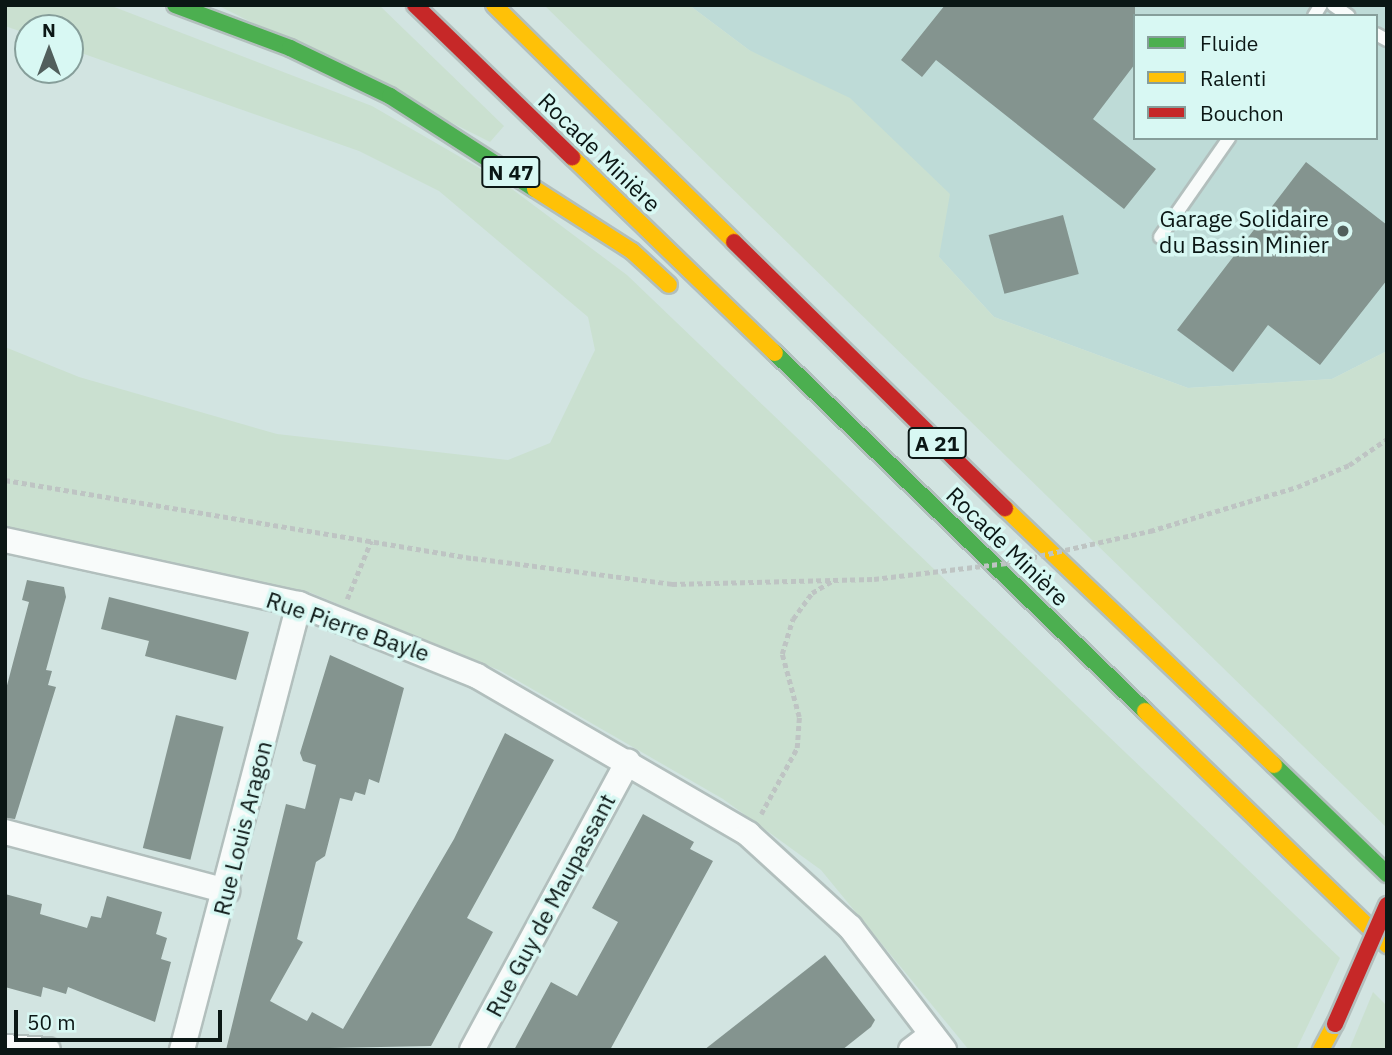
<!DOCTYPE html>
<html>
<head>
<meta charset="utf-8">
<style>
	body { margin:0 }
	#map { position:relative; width:1392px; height:1055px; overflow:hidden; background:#d2e4e1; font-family:"IBM Plex Sans",sans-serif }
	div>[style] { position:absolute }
	.built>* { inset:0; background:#bedbd7 }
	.green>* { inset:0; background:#cae0d0 }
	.building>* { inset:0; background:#84948f; transform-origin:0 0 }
	.path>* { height:4.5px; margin-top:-2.25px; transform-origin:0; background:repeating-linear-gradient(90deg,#bec4c3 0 5px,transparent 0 8.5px) }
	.roads { filter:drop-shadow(2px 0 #b2bfbd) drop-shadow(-2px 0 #b2bfbd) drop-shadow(0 2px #b2bfbd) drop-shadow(0 -2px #b2bfbd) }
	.lane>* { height:12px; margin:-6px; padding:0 6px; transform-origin:6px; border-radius:6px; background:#f8fbfa }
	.street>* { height:24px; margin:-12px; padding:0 12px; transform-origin:12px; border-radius:12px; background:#f8fbfa }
	.fast>* { height:16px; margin:-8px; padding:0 8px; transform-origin:8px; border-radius:8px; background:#4caf50 }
	.slow>* { height:16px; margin:-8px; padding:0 8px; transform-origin:8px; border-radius:8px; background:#ffc107 }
	.jam>* { height:16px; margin:-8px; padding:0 8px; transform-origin:8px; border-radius:8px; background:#c62828 }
	.path-bridge>* { height:4.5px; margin-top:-2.25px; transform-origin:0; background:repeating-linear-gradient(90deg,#bec4c3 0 5px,transparent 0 8.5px) }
	.bridges { filter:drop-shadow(2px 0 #b2bfbd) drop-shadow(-2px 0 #b2bfbd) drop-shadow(0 2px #b2bfbd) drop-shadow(0 -2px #b2bfbd) }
	.jam-bridge>* { height:16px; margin:-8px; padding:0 8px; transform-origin:8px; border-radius:8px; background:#c62828 }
	.dots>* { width:19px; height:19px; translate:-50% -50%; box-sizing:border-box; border:4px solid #d8f8f3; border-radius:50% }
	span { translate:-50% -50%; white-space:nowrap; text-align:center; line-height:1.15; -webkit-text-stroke:7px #d8f8f3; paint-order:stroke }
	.shield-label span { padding:2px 5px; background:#d8f8f3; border:2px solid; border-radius:5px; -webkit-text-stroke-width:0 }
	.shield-label { font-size:21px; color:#0b1715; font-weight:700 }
	.street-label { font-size:23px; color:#0b1715 }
	.poi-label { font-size:23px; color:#0b1715 }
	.right { translate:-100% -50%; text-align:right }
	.frame { position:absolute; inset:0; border:7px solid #0b1715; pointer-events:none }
	.legend { position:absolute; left:1133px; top:14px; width:245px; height:126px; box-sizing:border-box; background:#d8f8f3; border:2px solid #869e9a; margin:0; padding:9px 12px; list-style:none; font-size:21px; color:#0b1715 }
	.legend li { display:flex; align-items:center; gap:14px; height:35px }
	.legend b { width:35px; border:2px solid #869e9a }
	.north { position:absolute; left:14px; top:14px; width:70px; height:70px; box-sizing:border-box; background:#d8f8f3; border:2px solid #869e9a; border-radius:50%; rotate:0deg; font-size:19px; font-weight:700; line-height:28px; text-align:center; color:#0b1715 }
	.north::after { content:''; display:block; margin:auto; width:24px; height:32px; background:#515f5c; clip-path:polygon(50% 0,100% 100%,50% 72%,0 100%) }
	.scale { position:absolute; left:14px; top:1010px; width:208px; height:32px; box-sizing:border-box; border:4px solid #0b1715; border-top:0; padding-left:9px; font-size:21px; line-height:24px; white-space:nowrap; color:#0b1715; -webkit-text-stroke:5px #d8f8f3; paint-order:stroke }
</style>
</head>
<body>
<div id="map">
	<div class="built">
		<div style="clip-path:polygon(evenodd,689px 5px,1387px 5px,1387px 351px,1332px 379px,1188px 388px,994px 317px,749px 50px,689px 5px,1135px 16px,1376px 16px,1376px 138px,1135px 138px,1135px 16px)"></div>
	</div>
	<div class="green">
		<div style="clip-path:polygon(5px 5px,109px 5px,372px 106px,500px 180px,627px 275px,1340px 958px,1296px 1050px,969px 1050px,821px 870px,723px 799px,501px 671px,309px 592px,5px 527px,5px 347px,79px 377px,277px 434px,508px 460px,550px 443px,595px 350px,588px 317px,439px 191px,359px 151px,70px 49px,70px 28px,28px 28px,28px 34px,5px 26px)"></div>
		<div style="clip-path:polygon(217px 5px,379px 5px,504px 126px,490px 142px)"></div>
		<div style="clip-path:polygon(544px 5px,689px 5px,749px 50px,850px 98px,950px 194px,939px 257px,994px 317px,1188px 388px,1332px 379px,1387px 351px,1387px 828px)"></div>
		<div style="clip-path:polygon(1373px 992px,1387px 1006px,1387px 1050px,1349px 1050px)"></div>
	</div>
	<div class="building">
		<div style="clip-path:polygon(945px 5px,1135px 5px,1135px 64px,1093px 119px,1156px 169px,1124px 209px,936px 60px,922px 77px,901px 60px)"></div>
		<div style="clip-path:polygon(1306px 162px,1387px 225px,1387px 280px,1320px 365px,1268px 325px,1233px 372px,1177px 330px)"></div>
		<div style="left:1063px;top:215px;width:61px;height:77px;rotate:75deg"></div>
		<div style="clip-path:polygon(27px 580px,64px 587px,66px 597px,46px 670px,52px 671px,48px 685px,56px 687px,15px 819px,5px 818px,5px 693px,29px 602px,22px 600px)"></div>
		<div style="clip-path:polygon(109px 597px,249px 632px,236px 680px,145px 656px,149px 641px,101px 629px)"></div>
		<div style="clip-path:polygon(330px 655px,404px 688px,379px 783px,369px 779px,365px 795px,355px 792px,352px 801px,340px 798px,325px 856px,316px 862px,297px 939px,303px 942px,270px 1001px,307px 1021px,312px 1012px,343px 1029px,454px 839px,505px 733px,554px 760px,467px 918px,493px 932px,431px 1046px,226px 1050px,286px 804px,305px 809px,316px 765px,303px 761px,300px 753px)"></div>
		<div style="left:176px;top:715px;width:49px;height:137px;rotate:14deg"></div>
		<div style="clip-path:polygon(643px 814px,694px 842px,690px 849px,713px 861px,610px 1050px,514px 1050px,551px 982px,577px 996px,618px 922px,592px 908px)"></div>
		<div style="clip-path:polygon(5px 894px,42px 904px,40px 914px,87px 928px,91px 916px,101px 918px,107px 896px,162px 912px,156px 934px,167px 938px,161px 959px,171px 962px,155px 1022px,68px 987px,66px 994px,43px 987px,41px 997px,5px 987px)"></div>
		<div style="clip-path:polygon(825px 955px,875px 1020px,871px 1027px,842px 1050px,704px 1050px)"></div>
	</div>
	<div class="path">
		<div style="left:5px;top:480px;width:474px;rotate:9.5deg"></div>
		<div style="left:473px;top:558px;width:201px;rotate:7.4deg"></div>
		<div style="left:672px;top:584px;width:202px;rotate:-1.4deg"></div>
		<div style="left:1150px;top:531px;width:153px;rotate:-16.7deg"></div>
		<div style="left:1297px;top:487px;width:56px;rotate:-22.9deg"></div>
		<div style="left:1349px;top:465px;width:46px;rotate:-34.4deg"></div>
		<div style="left:347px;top:599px;width:63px;rotate:-67.5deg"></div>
		<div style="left:761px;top:814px;width:75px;rotate:-61.4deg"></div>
		<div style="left:797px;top:748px;width:31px;rotate:-86deg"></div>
		<div style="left:799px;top:717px;width:65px;rotate:-105.1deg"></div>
		<div style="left:782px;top:654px;width:37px;rotate:-73deg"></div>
		<div style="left:793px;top:619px;width:32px;rotate:-54deg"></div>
		<div style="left:812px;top:593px;width:23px;rotate:-31deg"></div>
	</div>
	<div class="roads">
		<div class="lane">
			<div style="left:1333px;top:5px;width:19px;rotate:35deg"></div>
			<div style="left:1314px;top:16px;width:13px;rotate:-58deg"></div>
			<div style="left:1376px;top:34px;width:13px;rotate:29deg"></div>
			<div style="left:1160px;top:237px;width:121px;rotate:-55.1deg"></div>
		</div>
		<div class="street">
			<div style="left:5px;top:540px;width:301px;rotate:12.3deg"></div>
			<div style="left:299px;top:604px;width:192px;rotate:22deg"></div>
			<div style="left:477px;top:676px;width:314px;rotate:30.2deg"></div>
			<div style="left:748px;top:834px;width:138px;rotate:42.4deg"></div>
			<div style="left:850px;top:927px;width:155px;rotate:52.6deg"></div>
			<div style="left:5px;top:832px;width:230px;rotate:14.9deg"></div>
			<div style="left:5px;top:1047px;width:43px;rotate:4deg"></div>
			<div style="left:182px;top:1050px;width:461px;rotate:-75.3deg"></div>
			<div style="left:472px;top:1050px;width:328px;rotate:-61.6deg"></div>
			<div style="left:911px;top:1050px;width:26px;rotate:-37deg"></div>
		</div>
		<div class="fast">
			<div style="left:175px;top:5px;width:123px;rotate:20.5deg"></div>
			<div style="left:290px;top:48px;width:111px;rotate:25.6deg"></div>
			<div style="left:390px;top:96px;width:172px;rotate:32.7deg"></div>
			<div style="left:775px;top:353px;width:515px;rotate:44.06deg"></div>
			<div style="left:1274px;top:765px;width:157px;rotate:44deg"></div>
		</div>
		<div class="slow">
			<div style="left:494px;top:5px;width:337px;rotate:44.6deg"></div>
			<div style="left:572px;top:157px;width:282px;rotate:44deg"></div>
			<div style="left:535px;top:189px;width:115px;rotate:32.6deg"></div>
			<div style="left:632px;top:251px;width:50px;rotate:42.6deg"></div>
			<div style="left:1005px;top:508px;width:372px;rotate:43.7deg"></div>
			<div style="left:1145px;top:711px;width:337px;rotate:44deg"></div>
			<div style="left:1321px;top:1050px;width:30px;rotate:-62deg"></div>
		</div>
		<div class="jam">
			<div style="left:415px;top:5px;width:219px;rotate:44.1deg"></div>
			<div style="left:734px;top:242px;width:380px;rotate:44.5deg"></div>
		</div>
	</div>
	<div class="path-bridge">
		<div style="left:874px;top:579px;width:134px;rotate:-6.9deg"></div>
		<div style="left:1007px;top:563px;width:147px;rotate:-12.6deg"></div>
	</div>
	<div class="bridges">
		<div class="jam-bridge">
			<div style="left:1335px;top:1024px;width:130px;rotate:-66.4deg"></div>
		</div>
	</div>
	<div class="dots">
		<div style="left:1343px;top:231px;background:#515f5c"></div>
	</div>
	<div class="shield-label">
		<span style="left:511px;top:172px">N 47</span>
		<span style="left:937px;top:443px">A 21</span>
	</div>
	<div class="street-label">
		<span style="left:600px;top:152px;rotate:44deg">Rocade Minière</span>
		<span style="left:1008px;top:546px;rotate:44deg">Rocade Minière</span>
		<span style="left:348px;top:626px;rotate:19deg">Rue Pierre Bayle</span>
		<span style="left:242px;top:828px;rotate:-76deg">Rue Louis Aragon</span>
		<span style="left:550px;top:905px;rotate:-62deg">Rue Guy de Maupassant</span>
	</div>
	<div class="poi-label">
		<span class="right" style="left:1329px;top:231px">Garage Solidaire<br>du Bassin Minier</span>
	</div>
	<div class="frame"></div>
	<ul class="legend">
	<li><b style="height:9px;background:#4caf50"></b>Fluide</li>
	<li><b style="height:9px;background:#ffc107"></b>Ralenti</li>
	<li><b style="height:9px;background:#c62828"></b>Bouchon</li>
	</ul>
	<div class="north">N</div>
	<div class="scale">50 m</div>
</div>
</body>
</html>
